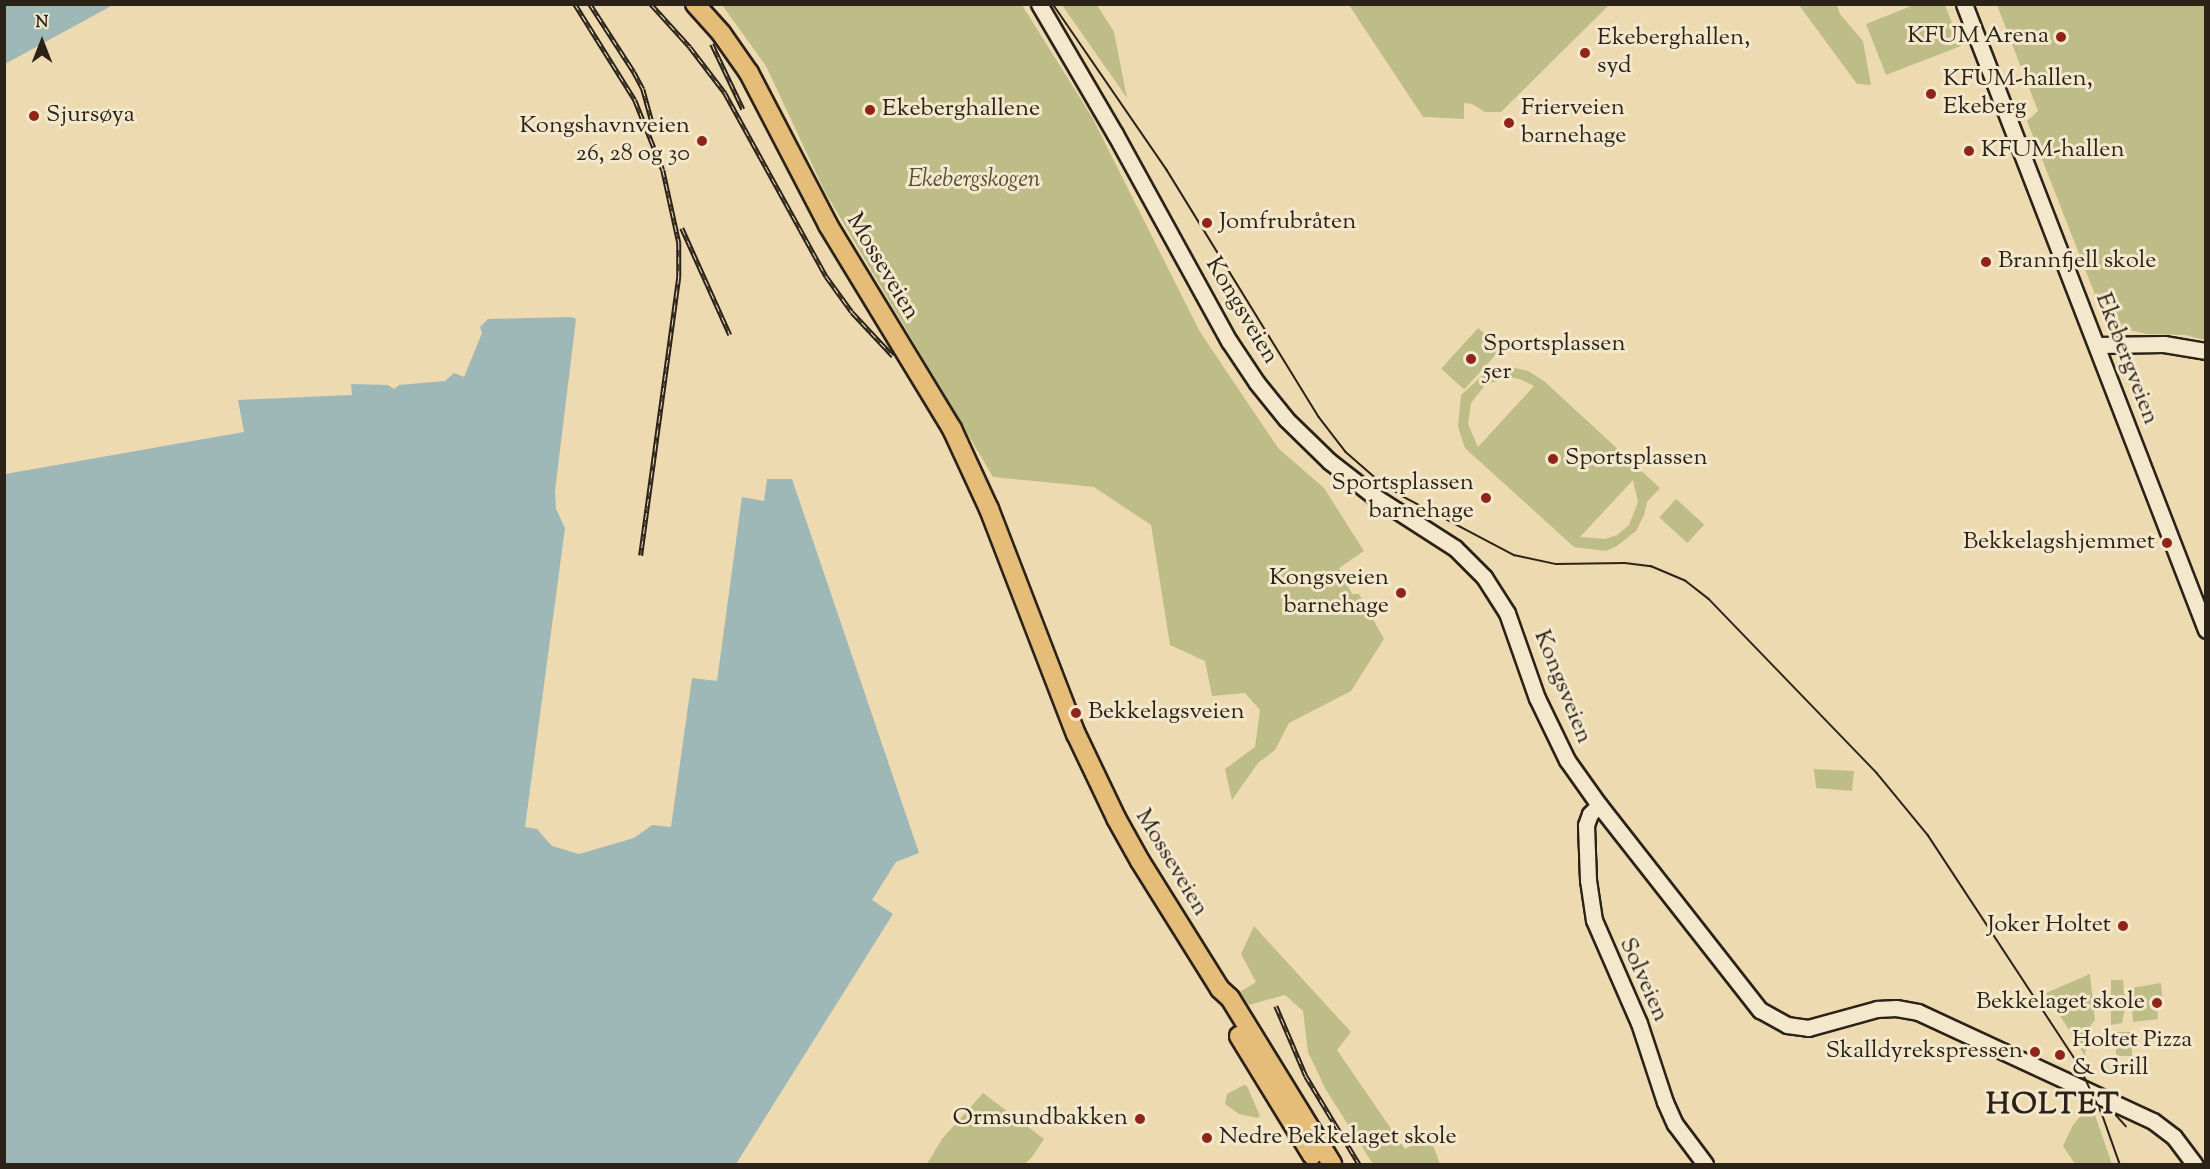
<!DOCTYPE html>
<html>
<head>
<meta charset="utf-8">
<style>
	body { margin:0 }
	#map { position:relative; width:2210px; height:1169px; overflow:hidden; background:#eddab0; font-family:"Sorts Mill Goudy",serif }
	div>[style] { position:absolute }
	.green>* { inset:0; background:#bfbd87; transform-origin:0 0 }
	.water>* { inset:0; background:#9eb8b7 }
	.roads { filter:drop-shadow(2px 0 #2b2218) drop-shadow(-2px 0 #2b2218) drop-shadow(0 2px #2b2218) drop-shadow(0 -2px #2b2218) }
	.secondary>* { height:15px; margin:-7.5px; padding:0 7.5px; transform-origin:7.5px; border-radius:7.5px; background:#f3e7cc }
	.highway>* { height:18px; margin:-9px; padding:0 9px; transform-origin:9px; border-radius:9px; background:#e6bd78 }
	.tram>* { height:1.5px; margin:-0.75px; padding:0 0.75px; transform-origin:0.75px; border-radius:0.75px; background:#2b2218 }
	.rail>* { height:4.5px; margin-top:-2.25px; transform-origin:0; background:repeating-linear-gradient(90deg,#f3e7cc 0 7px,#2b2218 0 14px); box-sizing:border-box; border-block:2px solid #2b2218 }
	.dots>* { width:16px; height:16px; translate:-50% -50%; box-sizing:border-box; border:3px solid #f3e7cc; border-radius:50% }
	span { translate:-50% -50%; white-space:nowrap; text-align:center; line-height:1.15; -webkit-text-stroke:6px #f3e7cc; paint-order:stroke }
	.poi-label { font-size:24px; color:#2b2218 }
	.right { translate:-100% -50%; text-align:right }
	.left { translate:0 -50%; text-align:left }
	.park-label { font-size:24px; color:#575039; font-style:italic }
	.street-label { font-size:24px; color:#2b2218 }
	.district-label { font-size:30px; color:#2b2218; font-weight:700; letter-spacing:1.5px }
	.frame { position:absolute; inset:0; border:6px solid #2b2218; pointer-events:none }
	.north { position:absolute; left:12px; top:12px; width:60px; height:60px; -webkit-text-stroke:4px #f3e7cc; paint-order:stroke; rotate:0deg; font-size:16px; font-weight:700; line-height:24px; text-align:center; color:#2b2218 }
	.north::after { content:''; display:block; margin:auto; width:21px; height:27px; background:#2b2218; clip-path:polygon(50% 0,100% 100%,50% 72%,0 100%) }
</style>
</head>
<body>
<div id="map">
	<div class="green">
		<div style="clip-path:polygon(1916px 4px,1945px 5px,1961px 46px,1886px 75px,1866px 24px)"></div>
		<div style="clip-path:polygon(722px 5px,1022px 5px,1092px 117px,1200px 332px,1278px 448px,1324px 488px,1364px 551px,1339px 568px,1352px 594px,1359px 594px,1384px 639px,1351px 691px,1289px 723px,1275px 750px,1258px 763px,1232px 800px,1225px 769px,1255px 747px,1260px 710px,1245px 693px,1212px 696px,1205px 661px,1170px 645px,1151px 525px,1094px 487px,993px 477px,824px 190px,766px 66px)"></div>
		<div style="clip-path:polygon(1062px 5px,1097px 5px,1114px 32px,1127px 98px)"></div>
		<div style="clip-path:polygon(1349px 5px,1609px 5px,1501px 112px,1485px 112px,1472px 104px,1464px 103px,1464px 119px,1423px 117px)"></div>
		<div style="clip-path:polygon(1799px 5px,1837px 5px,1840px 14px,1863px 41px,1871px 85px,1857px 84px)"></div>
		<div style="clip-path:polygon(1997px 5px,2205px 5px,2205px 340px,2185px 335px,2147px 334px,2107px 325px,2027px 121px,2038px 111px)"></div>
		<div style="left:1478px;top:328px;width:31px;height:55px;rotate:42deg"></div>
		<div style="clip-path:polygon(evenodd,1515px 368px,1528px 371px,1544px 381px,1660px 488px,1647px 502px,1644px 515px,1636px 531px,1617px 546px,1606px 551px,1574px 547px,1465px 448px,1458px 427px,1461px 395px,1484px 374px,1501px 368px,1515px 368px,1508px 377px,1520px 379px,1534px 386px,1478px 447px,1468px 424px,1471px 403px,1485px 385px,1508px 377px,1515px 368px,1633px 480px,1638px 502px,1629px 525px,1617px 535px,1605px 539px,1580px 537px,1633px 480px)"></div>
		<div style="left:1676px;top:499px;width:38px;height:25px;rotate:42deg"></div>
		<div style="clip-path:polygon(1814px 769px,1854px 771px,1852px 791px,1816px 788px)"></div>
		<div style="clip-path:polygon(1254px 926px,1351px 1032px,1337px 1050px,1405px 1149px,1430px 1137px,1440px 1164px,1373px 1164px,1326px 1090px,1308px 1052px,1303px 1011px,1285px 995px,1249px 1005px,1238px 993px,1256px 982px,1241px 954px)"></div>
		<div style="clip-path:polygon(2090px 974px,2095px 1020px,2088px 1029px,2085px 1056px,2046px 993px)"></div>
		<div style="clip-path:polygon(2111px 980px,2123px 980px,2125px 1008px,2122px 1023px,2111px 1025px)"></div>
		<div style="clip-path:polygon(2161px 983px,2163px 1006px,2157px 1007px,2158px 1019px,2133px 1022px,2131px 988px)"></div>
		<div style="left:2116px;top:1032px;width:16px;height:24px"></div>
		<div style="clip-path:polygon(1244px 1085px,1247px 1086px,1260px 1116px,1257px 1118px,1239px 1114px,1225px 1104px,1227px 1094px)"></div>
		<div style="clip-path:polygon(983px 1093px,1044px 1139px,1032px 1157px,1025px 1164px,927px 1164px,942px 1139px)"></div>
		<div style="clip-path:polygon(2094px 1112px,2112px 1164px,2075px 1164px,2063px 1146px,2073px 1125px,2083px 1113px)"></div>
	</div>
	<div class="water">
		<div style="clip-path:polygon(5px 4px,113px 4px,113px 5px,5px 64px)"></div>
		<div style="clip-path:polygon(572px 317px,576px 319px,555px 491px,556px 509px,565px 528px,525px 827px,537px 829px,552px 846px,579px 854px,634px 838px,652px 825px,671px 827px,692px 678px,717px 681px,742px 497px,764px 501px,767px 479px,792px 479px,919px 853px,896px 862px,872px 900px,893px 914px,736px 1164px,5px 1164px,5px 474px,244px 432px,238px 400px,352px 395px,351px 384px,388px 385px,394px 389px,399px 385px,445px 381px,454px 373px,464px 377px,482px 333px,480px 327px,488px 319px)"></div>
	</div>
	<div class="roads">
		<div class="secondary">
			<div style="left:1039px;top:4px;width:151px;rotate:59.7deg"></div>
			<div style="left:1115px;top:134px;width:236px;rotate:61.2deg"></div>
			<div style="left:1229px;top:341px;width:50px;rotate:56.3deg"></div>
			<div style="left:1257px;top:383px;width:46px;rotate:51.1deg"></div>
			<div style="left:1286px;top:419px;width:60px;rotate:44.3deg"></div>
			<div style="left:1329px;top:461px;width:57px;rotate:37.9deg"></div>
			<div style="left:1374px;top:496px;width:96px;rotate:32.7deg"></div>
			<div style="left:1455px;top:548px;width:41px;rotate:45deg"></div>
			<div style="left:1484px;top:577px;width:43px;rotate:57.4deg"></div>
			<div style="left:1507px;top:613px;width:90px;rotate:70.6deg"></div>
			<div style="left:1537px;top:698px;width:69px;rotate:64.2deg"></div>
			<div style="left:1567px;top:760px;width:55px;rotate:54.6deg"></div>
			<div style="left:1599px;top:805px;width:261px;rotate:51.9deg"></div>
			<div style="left:1760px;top:1010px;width:31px;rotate:29deg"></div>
			<div style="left:1787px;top:1025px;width:21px;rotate:8deg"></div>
			<div style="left:1808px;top:1028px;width:72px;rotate:-15.4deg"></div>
			<div style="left:1877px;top:1009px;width:19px;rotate:-3deg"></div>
			<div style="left:1896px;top:1008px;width:22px;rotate:10deg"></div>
			<div style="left:1918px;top:1012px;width:259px;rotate:24.9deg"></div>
			<div style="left:2153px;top:1121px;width:26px;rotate:37deg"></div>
			<div style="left:2174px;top:1137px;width:34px;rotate:53deg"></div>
			<div style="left:1964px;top:4px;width:671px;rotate:68.86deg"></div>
			<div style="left:2097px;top:345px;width:67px;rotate:-0.9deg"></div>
			<div style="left:2164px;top:344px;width:43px;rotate:9.5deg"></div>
			<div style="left:1599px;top:805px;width:13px;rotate:135deg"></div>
			<div style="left:1590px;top:814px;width:12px;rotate:110deg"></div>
			<div style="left:1586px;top:825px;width:55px;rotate:87.9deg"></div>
			<div style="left:1588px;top:880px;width:40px;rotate:81.5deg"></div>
			<div style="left:1594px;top:920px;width:112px;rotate:66.4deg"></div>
			<div style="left:1639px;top:1023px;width:83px;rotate:71.8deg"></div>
			<div style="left:1665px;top:1102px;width:24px;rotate:66deg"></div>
			<div style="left:1675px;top:1124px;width:50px;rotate:53.1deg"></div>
		</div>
		<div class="highway">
			<div style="left:695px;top:4px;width:39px;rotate:48deg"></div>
			<div style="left:721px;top:33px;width:49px;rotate:55deg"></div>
			<div style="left:749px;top:73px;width:171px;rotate:62.5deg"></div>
			<div style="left:828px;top:225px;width:239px;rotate:58.7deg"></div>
			<div style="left:952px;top:429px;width:88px;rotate:65.2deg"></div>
			<div style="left:989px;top:509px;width:241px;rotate:68.9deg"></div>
			<div style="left:1076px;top:734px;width:93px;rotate:64.5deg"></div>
			<div style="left:1116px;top:818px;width:49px;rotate:60.8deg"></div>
			<div style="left:1140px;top:861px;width:151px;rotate:58deg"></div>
			<div style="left:1220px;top:989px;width:13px;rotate:42deg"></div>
			<div style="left:1230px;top:998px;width:195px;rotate:58.4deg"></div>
			<div style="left:1239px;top:1036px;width:140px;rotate:58.5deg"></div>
		</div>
	</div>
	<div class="tram">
		<div style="left:1053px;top:4px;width:201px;rotate:55.5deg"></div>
		<div style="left:1167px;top:170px;width:290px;rotate:58.4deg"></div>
		<div style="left:1319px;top:417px;width:44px;rotate:52.4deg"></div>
		<div style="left:1346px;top:452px;width:41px;rotate:41.1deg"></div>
		<div style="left:1377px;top:479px;width:30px;rotate:34deg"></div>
		<div style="left:1402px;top:496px;width:127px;rotate:27.8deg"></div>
		<div style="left:1514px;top:555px;width:43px;rotate:12.1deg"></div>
		<div style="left:1556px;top:564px;width:69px;rotate:-0.8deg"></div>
		<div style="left:1625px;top:563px;width:26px;rotate:7deg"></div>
		<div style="left:1651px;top:566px;width:38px;rotate:23deg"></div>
		<div style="left:1686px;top:581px;width:29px;rotate:38deg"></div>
		<div style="left:1709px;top:599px;width:242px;rotate:46deg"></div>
		<div style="left:1877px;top:773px;width:80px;rotate:50.6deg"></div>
		<div style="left:1928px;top:835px;width:273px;rotate:56.7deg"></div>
		<div style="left:2078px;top:1063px;width:59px;rotate:64.7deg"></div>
		<div style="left:2103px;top:1116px;width:51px;rotate:70.5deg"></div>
		<div style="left:2116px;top:1115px;width:15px;rotate:48deg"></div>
	</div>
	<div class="rail">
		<div style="left:575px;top:4px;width:113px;rotate:58deg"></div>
		<div style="left:635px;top:100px;width:75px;rotate:68.2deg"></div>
		<div style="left:663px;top:170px;width:75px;rotate:77.6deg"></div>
		<div style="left:679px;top:243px;width:34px;rotate:90deg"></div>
		<div style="left:679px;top:277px;width:281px;rotate:97.8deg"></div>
		<div style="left:590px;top:4px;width:81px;rotate:57.1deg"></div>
		<div style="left:634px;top:72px;width:19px;rotate:62deg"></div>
		<div style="left:643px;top:89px;width:41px;rotate:74.6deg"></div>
		<div style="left:651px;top:4px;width:58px;rotate:47.8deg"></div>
		<div style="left:690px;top:47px;width:58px;rotate:52.7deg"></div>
		<div style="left:725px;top:93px;width:209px;rotate:61.1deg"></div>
		<div style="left:826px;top:276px;width:44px;rotate:54.2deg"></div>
		<div style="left:852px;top:312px;width:60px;rotate:47deg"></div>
		<div style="left:712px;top:44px;width:72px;rotate:64.5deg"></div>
		<div style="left:682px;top:228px;width:117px;rotate:65.8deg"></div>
		<div style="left:1276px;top:1006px;width:76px;rotate:66.8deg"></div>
		<div style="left:1306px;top:1076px;width:103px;rotate:58.9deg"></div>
	</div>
	<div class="dots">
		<div style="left:2061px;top:37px;background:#8f2418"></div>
		<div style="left:1585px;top:53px;background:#8f2418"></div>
		<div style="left:1931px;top:94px;background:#8f2418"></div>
		<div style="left:870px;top:110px;background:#8f2418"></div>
		<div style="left:34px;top:116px;background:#8f2418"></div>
		<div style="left:1509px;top:123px;background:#8f2418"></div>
		<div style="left:702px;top:141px;background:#8f2418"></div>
		<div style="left:1969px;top:151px;background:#8f2418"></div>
		<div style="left:1207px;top:223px;background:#8f2418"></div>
		<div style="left:1986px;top:262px;background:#8f2418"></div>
		<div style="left:1471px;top:359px;background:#8f2418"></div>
		<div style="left:1553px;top:459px;background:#8f2418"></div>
		<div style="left:1486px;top:498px;background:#8f2418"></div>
		<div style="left:2167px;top:543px;background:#8f2418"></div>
		<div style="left:1401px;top:593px;background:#8f2418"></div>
		<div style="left:1076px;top:713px;background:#8f2418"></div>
		<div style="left:2123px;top:926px;background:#8f2418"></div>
		<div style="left:2157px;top:1003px;background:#8f2418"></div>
		<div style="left:2035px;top:1052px;background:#8f2418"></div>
		<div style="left:2060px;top:1055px;background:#8f2418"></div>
		<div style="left:1140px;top:1119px;background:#8f2418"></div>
		<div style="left:1207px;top:1138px;background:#8f2418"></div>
	</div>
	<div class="poi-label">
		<span class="right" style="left:2049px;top:37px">KFUM Arena</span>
		<span class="left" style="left:1597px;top:53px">Ekeberghallen,<br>syd</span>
		<span class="left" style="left:1943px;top:94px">KFUM-hallen,<br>Ekeberg</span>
		<span class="left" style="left:1521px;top:123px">Frierveien<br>barnehage</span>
		<span class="left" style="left:882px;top:110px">Ekeberghallene</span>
		<span class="left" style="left:46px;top:116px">Sjursøya</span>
		<span class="right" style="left:690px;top:141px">Kongshavnveien<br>26, 28 og 30</span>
		<span class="left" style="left:1981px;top:151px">KFUM-hallen</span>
		<span class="left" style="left:1219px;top:223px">Jomfrubråten</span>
		<span class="left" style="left:1998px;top:262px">Brannfjell skole</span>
		<span class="left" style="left:1483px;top:359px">Sportsplassen<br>5er</span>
		<span class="left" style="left:1565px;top:459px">Sportsplassen</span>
		<span class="right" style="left:1474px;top:498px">Sportsplassen<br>barnehage</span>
		<span class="right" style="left:2155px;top:543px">Bekkelagshjemmet</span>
		<span class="right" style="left:1389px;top:593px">Kongsveien<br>barnehage</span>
		<span class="left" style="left:1088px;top:713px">Bekkelagsveien</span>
		<span class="right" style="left:2111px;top:926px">Joker Holtet</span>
		<span class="right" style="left:2145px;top:1003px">Bekkelaget skole</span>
		<span class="left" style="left:2072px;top:1055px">Holtet Pizza<br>&amp; Grill</span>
		<span class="right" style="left:2023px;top:1052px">Skalldyrekspressen</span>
		<span class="right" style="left:1128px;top:1119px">Ormsundbakken</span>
		<span class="left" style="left:1219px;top:1138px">Nedre Bekkelaget skole</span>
	</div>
	<div class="park-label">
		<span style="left:974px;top:181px">Ekebergskogen</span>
	</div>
	<div class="street-label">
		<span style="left:882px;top:267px;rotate:59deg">Mosseveien</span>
		<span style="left:1241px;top:311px;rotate:59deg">Kongsveien</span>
		<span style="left:2126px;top:359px;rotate:69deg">Ekebergveien</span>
		<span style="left:1562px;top:687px;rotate:68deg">Kongsveien</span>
		<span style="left:1171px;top:863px;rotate:59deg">Mosseveien</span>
		<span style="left:1643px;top:980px;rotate:66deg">Solveien</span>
	</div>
	<div class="district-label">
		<span style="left:2053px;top:1106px">HOLTET</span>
	</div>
	<div class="frame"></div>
	<div class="north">N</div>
</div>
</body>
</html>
